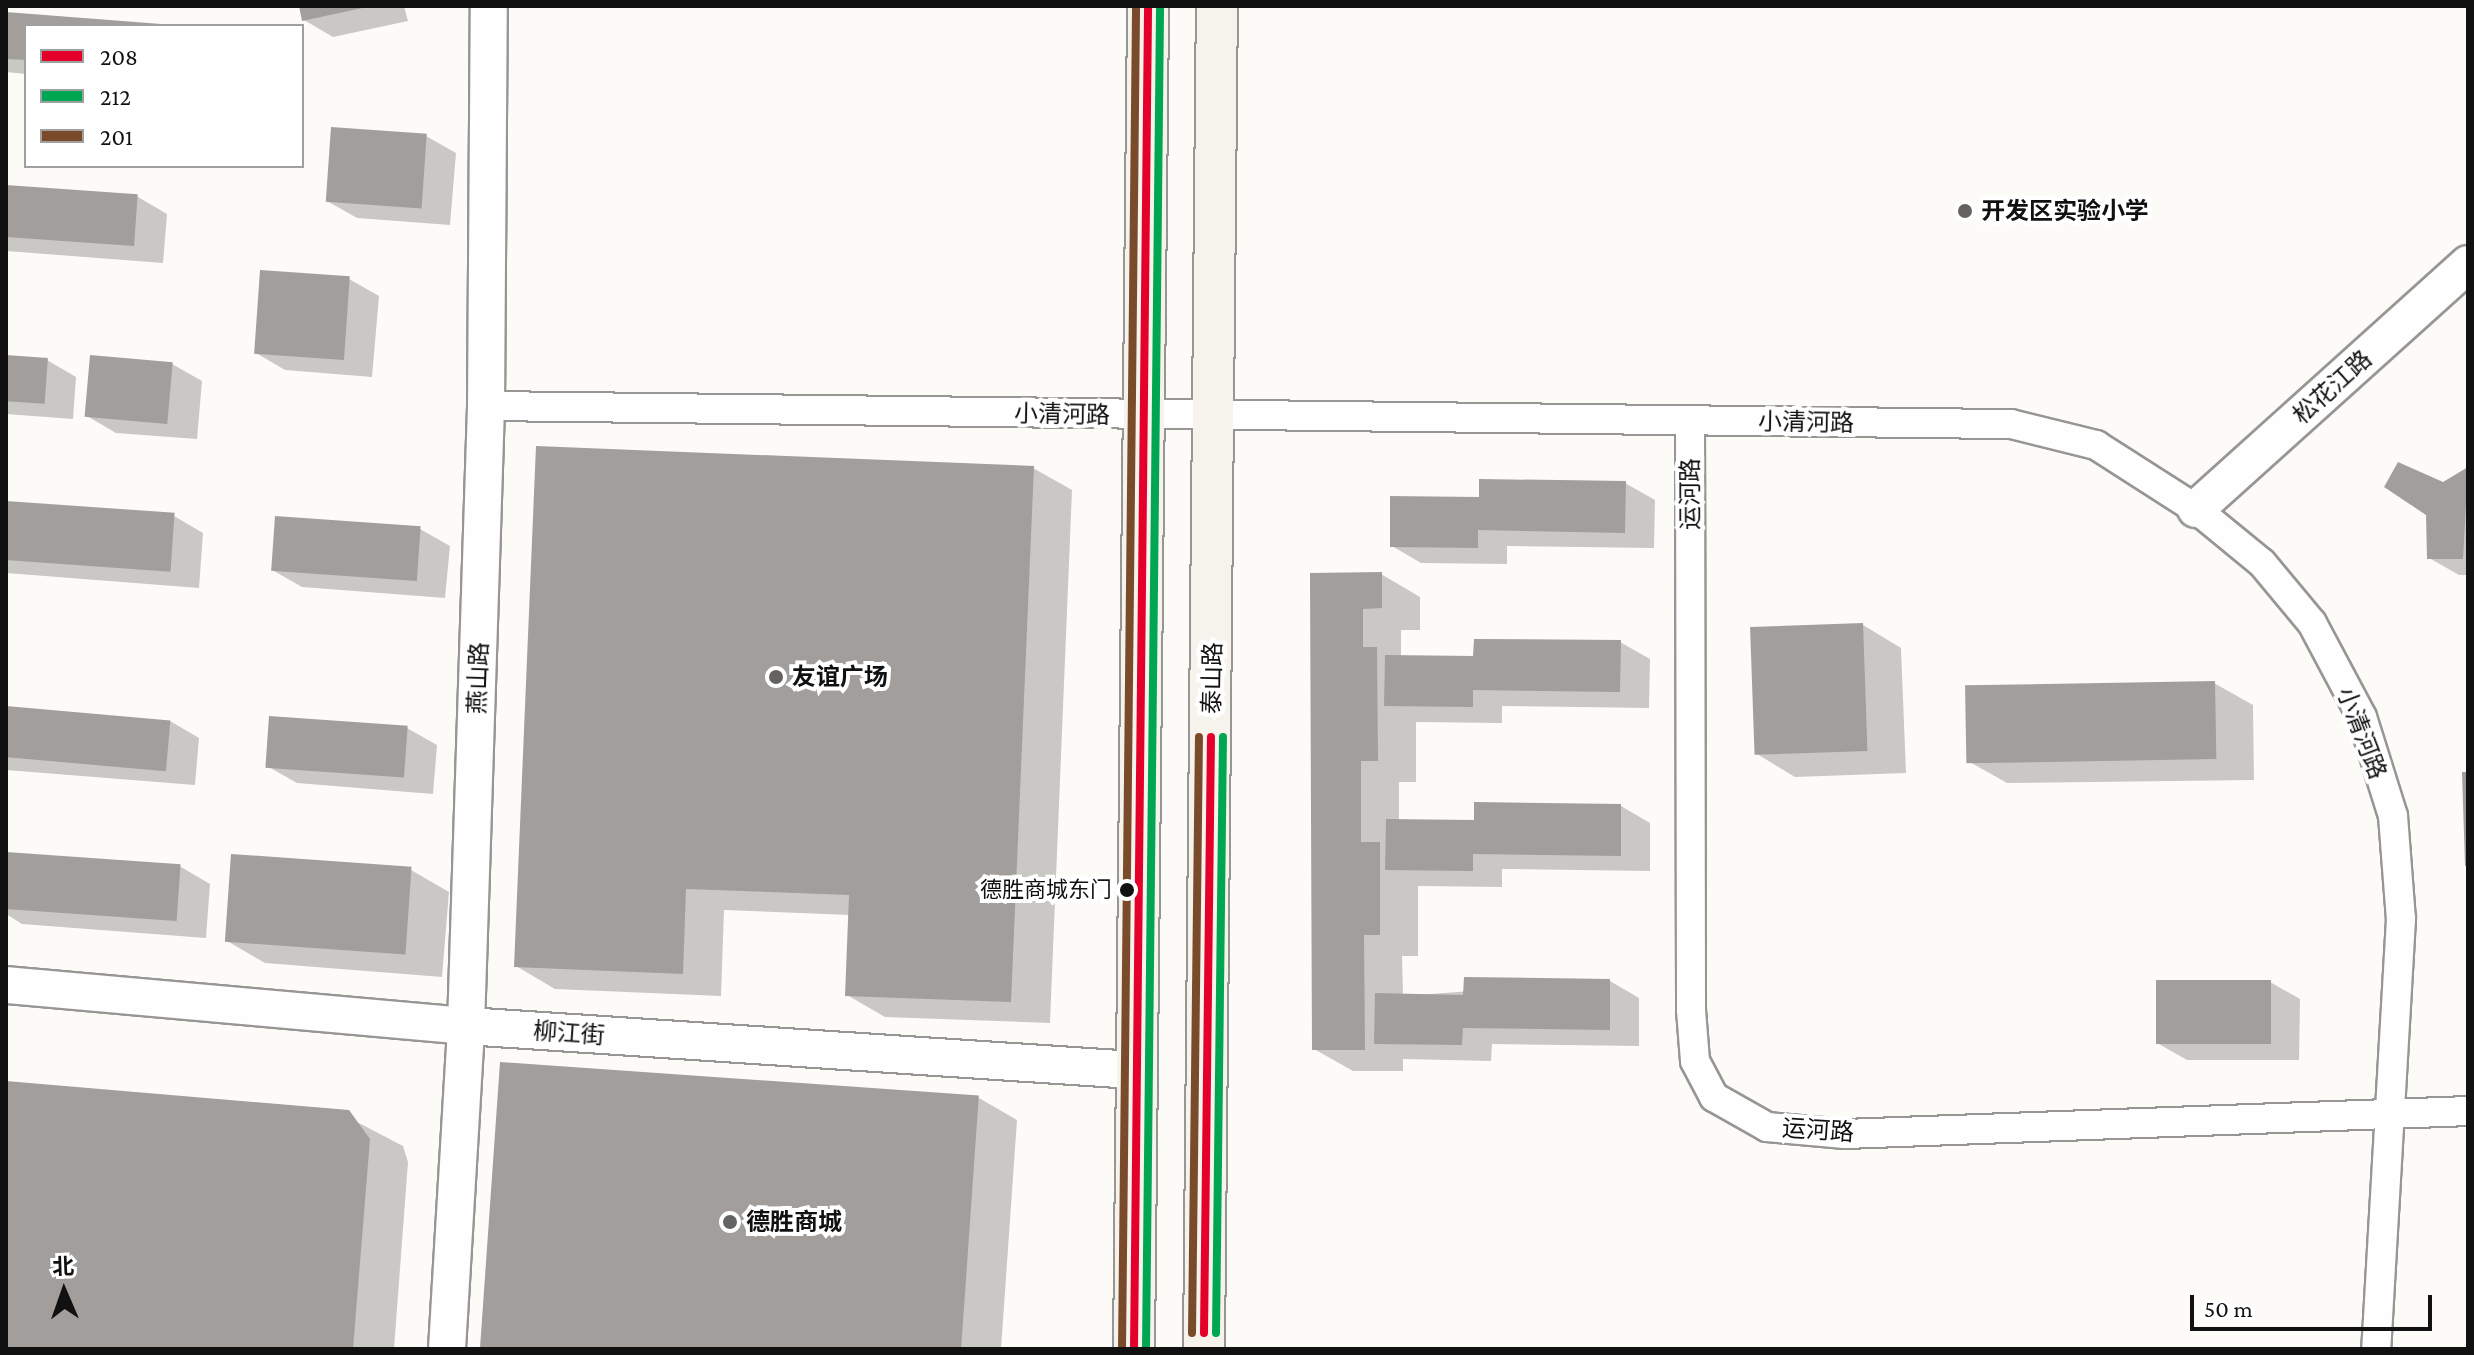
<!DOCTYPE html>
<html>
<head>
<meta charset="utf-8">
<style>
	body { margin:0 }
	#map { position:relative; width:2474px; height:1355px; overflow:hidden; background:#fdfbf7; font-family:"Crimson Pro","Noto Sans SC",serif }
	div>[style] { position:absolute }
	.shadow>* { inset:0; background:#0003 }
	.building>* { inset:0; background:#a19e9c; transform-origin:0 0 }
	.roads { filter:drop-shadow(2px 0 #979695) drop-shadow(-2px 0 #979695) drop-shadow(0 2px #979695) drop-shadow(0 -2px #979695) }
	.minor>* { height:28px; margin:-14px; padding:0 14px; transform-origin:14px; border-radius:14px; background:#fffefe }
	.tertiary>* { height:36px; margin:-18px; padding:0 18px; transform-origin:18px; border-radius:18px; background:#fffefe }
	.secondary>* { height:40px; margin:-20px; padding:0 20px; transform-origin:20px; border-radius:20px; background:#f6f3ec }
	.bus-1>* { height:8px; margin:-4px; padding:0 4px; transform-origin:4px; border-radius:4px; background:#e4002b }
	.bus-2>* { height:8px; margin:-4px; padding:0 4px; transform-origin:4px; border-radius:4px; background:#00a651 }
	.bus-3>* { height:8px; margin:-4px; padding:0 4px; transform-origin:4px; border-radius:4px; background:#7a4b2a }
	.dots>* { width:22px; height:22px; translate:-50% -50%; box-sizing:border-box; border:4px solid #fff; border-radius:50% }
	span { translate:-50% -50%; white-space:nowrap; text-align:center; line-height:1.15; -webkit-text-stroke:8px #fff; paint-order:stroke }
	.bus-label { font-size:22px; color:#111 }
	.right { translate:-100% -50%; text-align:right }
	.poi-label { font-size:24px; color:#111; font-weight:700 }
	.left { translate:0 -50%; text-align:left }
	.street-label { font-size:24px; color:#111 }
	.frame { position:absolute; inset:0; border:8px solid #111; pointer-events:none }
	.legend { position:absolute; left:24px; top:24px; width:280px; height:144px; box-sizing:border-box; background:#fff; border:2px solid #a0a0a0; margin:0; padding:10px 14px; list-style:none; font-size:24px; color:#111 }
	.legend li { display:flex; align-items:center; gap:16px; height:40px }
	.legend b { width:40px; border:2px solid #a0a0a0 }
	.north { position:absolute; left:24px; top:1251px; width:80px; height:80px; -webkit-text-stroke:6px #fff; paint-order:stroke; rotate:358deg; font-size:22px; font-weight:700; line-height:32px; text-align:center; color:#111 }
	.north::after { content:''; display:block; margin:auto; width:28px; height:36px; background:#111; clip-path:polygon(50% 0,100% 100%,50% 72%,0 100%) }
	.scale { position:absolute; left:2190px; top:1295px; width:242px; height:36px; box-sizing:border-box; border:4px solid #111; border-top:0; padding-left:10px; font-size:24px; line-height:28px; white-space:nowrap; color:#111; -webkit-text-stroke:6px #fff; paint-order:stroke }
</style>
</head>
<body>
<div id="map">
	<div class="shadow">
		<div style="clip-path:polygon(301px 6px,404px 6px,408px 21px,333px 37px,304px 20px)"></div>
		<div style="clip-path:polygon(6px 14px,157px 26px,26px 26px,26px 74px,6px 72px)"></div>
		<div style="clip-path:polygon(426px 136px,456px 153px,450px 225px,357px 218px,327px 201px)"></div>
		<div style="clip-path:polygon(6px 187px,138px 197px,167px 214px,163px 263px,6px 251px)"></div>
		<div style="clip-path:polygon(349px 279px,379px 296px,372px 377px,285px 370px,256px 353px)"></div>
		<div style="clip-path:polygon(6px 357px,47px 360px,76px 377px,73px 419px,6px 414px)"></div>
		<div style="clip-path:polygon(172px 364px,202px 381px,197px 439px,116px 433px,87px 416px)"></div>
		<div style="clip-path:polygon(1033px 468px,1072px 490px,1050px 1023px,885px 1017px,847px 995px,850px 915px,724px 910px,721px 996px,555px 989px,516px 966px)"></div>
		<div style="clip-path:polygon(2468px 469px,2468px 575px,2459px 575px,2429px 558px,2428px 514px,2443px 485px)"></div>
		<div style="clip-path:polygon(1625px 483px,1655px 500px,1654px 548px,1507px 546px,1507px 564px,1421px 563px,1392px 546px,1480px 499px)"></div>
		<div style="clip-path:polygon(6px 503px,174px 516px,203px 533px,199px 588px,6px 573px)"></div>
		<div style="clip-path:polygon(420px 529px,450px 546px,445px 598px,302px 587px,272px 570px)"></div>
		<div style="clip-path:polygon(1381px 574px,1420px 597px,1420px 630px,1401px 630px,1401px 657px,1475px 658px,1620px 642px,1650px 659px,1649px 708px,1502px 706px,1502px 723px,1416px 722px,1416px 782px,1399px 782px,1399px 821px,1476px 822px,1621px 806px,1650px 823px,1650px 871px,1502px 869px,1502px 887px,1418px 886px,1418px 956px,1402px 956px,1403px 996px,1610px 981px,1639px 998px,1639px 1046px,1492px 1044px,1491px 1061px,1403px 1059px,1403px 1071px,1353px 1071px,1314px 1049px,1312px 575px)"></div>
		<div style="clip-path:polygon(1863px 625px,1901px 648px,1906px 773px,1795px 777px,1757px 754px)"></div>
		<div style="clip-path:polygon(2214px 683px,2253px 705px,2254px 780px,2007px 783px,1968px 761px)"></div>
		<div style="clip-path:polygon(6px 708px,170px 721px,199px 738px,195px 785px,6px 770px)"></div>
		<div style="clip-path:polygon(407px 728px,437px 745px,433px 794px,297px 783px,267px 766px)"></div>
		<div style="clip-path:polygon(6px 854px,181px 867px,210px 884px,206px 938px,22px 924px,6px 914px)"></div>
		<div style="clip-path:polygon(411px 870px,449px 892px,442px 977px,265px 963px,227px 941px)"></div>
		<div style="clip-path:polygon(2270px 982px,2300px 999px,2299px 1060px,2187px 1060px,2157px 1043px)"></div>
		<div style="clip-path:polygon(6px 1083px,332px 1109px,403px 1146px,408px 1162px,394px 1349px,6px 1349px)"></div>
		<div style="clip-path:polygon(979px 1098px,1017px 1120px,1001px 1349px,482px 1349px)"></div>
	</div>
	<div class="building">
		<div style="clip-path:polygon(299px 6px,366px 6px,367px 7px,302px 21px)"></div>
		<div style="clip-path:polygon(6px 12px,161px 24px,161px 26px,26px 26px,26px 60px,6px 59px)"></div>
		<div style="left:331px;top:127px;width:96px;height:75px;rotate:4deg"></div>
		<div style="left:6px;top:185px;width:132px;height:52px;rotate:4deg"></div>
		<div style="left:260px;top:270px;width:90px;height:84px;rotate:4deg"></div>
		<div style="left:6px;top:355px;width:42px;height:46px;rotate:4deg"></div>
		<div style="left:90px;top:355px;width:83px;height:62px;rotate:5deg"></div>
		<div style="clip-path:polygon(536px 446px,1034px 466px,1011px 1002px,845px 996px,849px 895px,686px 889px,683px 974px,514px 967px)"></div>
		<div style="clip-path:polygon(2398px 462px,2443px 482px,2468px 467px,2463px 559px,2427px 559px,2426px 515px,2384px 487px)"></div>
		<div style="clip-path:polygon(1479px 479px,1626px 481px,1625px 533px,1478px 530px,1478px 548px,1390px 547px,1390px 496px,1479px 497px)"></div>
		<div style="left:6px;top:501px;width:169px;height:59px;rotate:4deg"></div>
		<div style="left:275px;top:516px;width:146px;height:55px;rotate:4deg"></div>
		<div style="clip-path:polygon(1382px 572px,1382px 608px,1363px 609px,1363px 647px,1377px 647px,1378px 761px,1361px 761px,1361px 842px,1380px 842px,1380px 935px,1364px 935px,1365px 1050px,1312px 1050px,1310px 573px)"></div>
		<div style="left:1863px;top:623px;width:128px;height:113px;rotate:88deg"></div>
		<div style="clip-path:polygon(1474px 639px,1621px 640px,1620px 692px,1473px 690px,1473px 707px,1384px 706px,1385px 655px,1473px 656px)"></div>
		<div style="left:2215px;top:681px;width:78px;height:250px;rotate:89deg"></div>
		<div style="left:6px;top:706px;width:165px;height:51px;rotate:5deg"></div>
		<div style="left:269px;top:716px;width:139px;height:52px;rotate:4deg"></div>
		<div style="clip-path:polygon(2462px 772px,2468px 772px,2468px 866px,2465px 866px)"></div>
		<div style="clip-path:polygon(1474px 802px,1621px 804px,1621px 856px,1473px 854px,1473px 871px,1385px 870px,1386px 819px,1474px 820px)"></div>
		<div style="left:6px;top:852px;width:175px;height:57px;rotate:4deg"></div>
		<div style="left:231px;top:854px;width:181px;height:88px;rotate:4deg"></div>
		<div style="clip-path:polygon(1464px 977px,1610px 979px,1610px 1030px,1463px 1028px,1462px 1045px,1374px 1044px,1375px 993px,1463px 995px)"></div>
		<div style="left:2156px;top:980px;width:115px;height:64px"></div>
		<div style="left:500px;top:1062px;width:480px;height:288px;rotate:4deg"></div>
		<div style="clip-path:polygon(6px 1081px,349px 1110px,370px 1139px,353px 1349px,6px 1349px)"></div>
	</div>
	<div class="roads">
		<div class="minor">
			<div style="left:486px;top:406px;width:1525px;rotate:0.68deg"></div>
			<div style="left:2011px;top:424px;width:88px;rotate:13.9deg"></div>
			<div style="left:2096px;top:445px;width:119px;rotate:32.6deg"></div>
			<div style="left:2196px;top:509px;width:85px;rotate:39.3deg"></div>
			<div style="left:2262px;top:563px;width:78px;rotate:50.2deg"></div>
			<div style="left:2312px;top:623px;width:106px;rotate:62deg"></div>
			<div style="left:2362px;top:717px;width:104px;rotate:72.6deg"></div>
			<div style="left:2393px;top:816px;width:103px;rotate:85.6deg"></div>
			<div style="left:2401px;top:919px;width:431px;rotate:93.3deg"></div>
			<div style="left:1690px;top:420px;width:590px;rotate:89.9deg"></div>
			<div style="left:1691px;top:1010px;width:51px;rotate:85.5deg"></div>
			<div style="left:1695px;top:1061px;width:41px;rotate:62.2deg"></div>
			<div style="left:1714px;top:1097px;width:61px;rotate:29.5deg"></div>
			<div style="left:1767px;top:1127px;width:78px;rotate:5.1deg"></div>
			<div style="left:1845px;top:1134px;width:623px;rotate:-2.11deg"></div>
		</div>
		<div class="tertiary">
			<div style="left:2196px;top:509px;width:366px;rotate:-42deg"></div>
			<div style="left:6px;top:985px;width:462px;rotate:5.1deg"></div>
			<div style="left:466px;top:1026px;width:668px;rotate:3.77deg"></div>
			<div style="left:447px;top:1349px;width:324px;rotate:-86.6deg"></div>
			<div style="left:466px;top:1026px;width:620px;rotate:-88.15deg"></div>
			<div style="left:486px;top:406px;width:400px;rotate:-89.6deg"></div>
		</div>
		<div class="secondary">
			<div style="left:1134px;top:1349px;width:1343px;rotate:-89.4deg"></div>
			<div style="left:1204px;top:1349px;width:1343px;rotate:-89.45deg"></div>
		</div>
	</div>
	<div class="bus-1">
		<div style="left:1204px;top:1333px;width:596px;rotate:-89.33deg"></div>
		<div style="left:1134px;top:1349px;width:1343px;rotate:-89.4deg"></div>
	</div>
	<div class="bus-2">
		<div style="left:1216px;top:1333px;width:596px;rotate:-89.33deg"></div>
		<div style="left:1146px;top:1349px;width:1343px;rotate:-89.4deg"></div>
	</div>
	<div class="bus-3">
		<div style="left:1192px;top:1333px;width:596px;rotate:-89.33deg"></div>
		<div style="left:1122px;top:1349px;width:1343px;rotate:-89.4deg"></div>
	</div>
	<div class="dots">
		<div style="left:1965px;top:211px;background:#646362"></div>
		<div style="left:776px;top:677px;background:#646362"></div>
		<div style="left:1127px;top:890px;background:#111"></div>
		<div style="left:730px;top:1222px;background:#646362"></div>
	</div>
	<div class="bus-label">
		<span class="right" style="left:1112px;top:890px">德胜商城东门</span>
	</div>
	<div class="poi-label">
		<span class="left" style="left:1981px;top:211px">开发区实验小学</span>
		<span class="left" style="left:792px;top:677px">友谊广场</span>
		<span class="left" style="left:746px;top:1222px">德胜商城</span>
	</div>
	<div class="street-label">
		<span style="left:2332px;top:387px;rotate:-42deg">松花江路</span>
		<span style="left:1062px;top:414px;rotate:1deg">小清河路</span>
		<span style="left:1806px;top:422px;rotate:1deg">小清河路</span>
		<span style="left:1690px;top:494px;rotate:-90deg">运河路</span>
		<span style="left:478px;top:678px;rotate:-88deg">燕山路</span>
		<span style="left:1212px;top:678px;rotate:-89deg">泰山路</span>
		<span style="left:2362px;top:733px;rotate:69deg">小清河路</span>
		<span style="left:569px;top:1033px;rotate:4deg">柳江街</span>
		<span style="left:1818px;top:1130px;rotate:4deg">运河路</span>
	</div>
	<div class="frame"></div>
	<ul class="legend">
	<li><b style="height:10px;background:#e4002b"></b>208</li>
	<li><b style="height:10px;background:#00a651"></b>212</li>
	<li><b style="height:10px;background:#7a4b2a"></b>201</li>
	</ul>
	<div class="north">北</div>
	<div class="scale">50 m</div>
</div>
</body>
</html>
